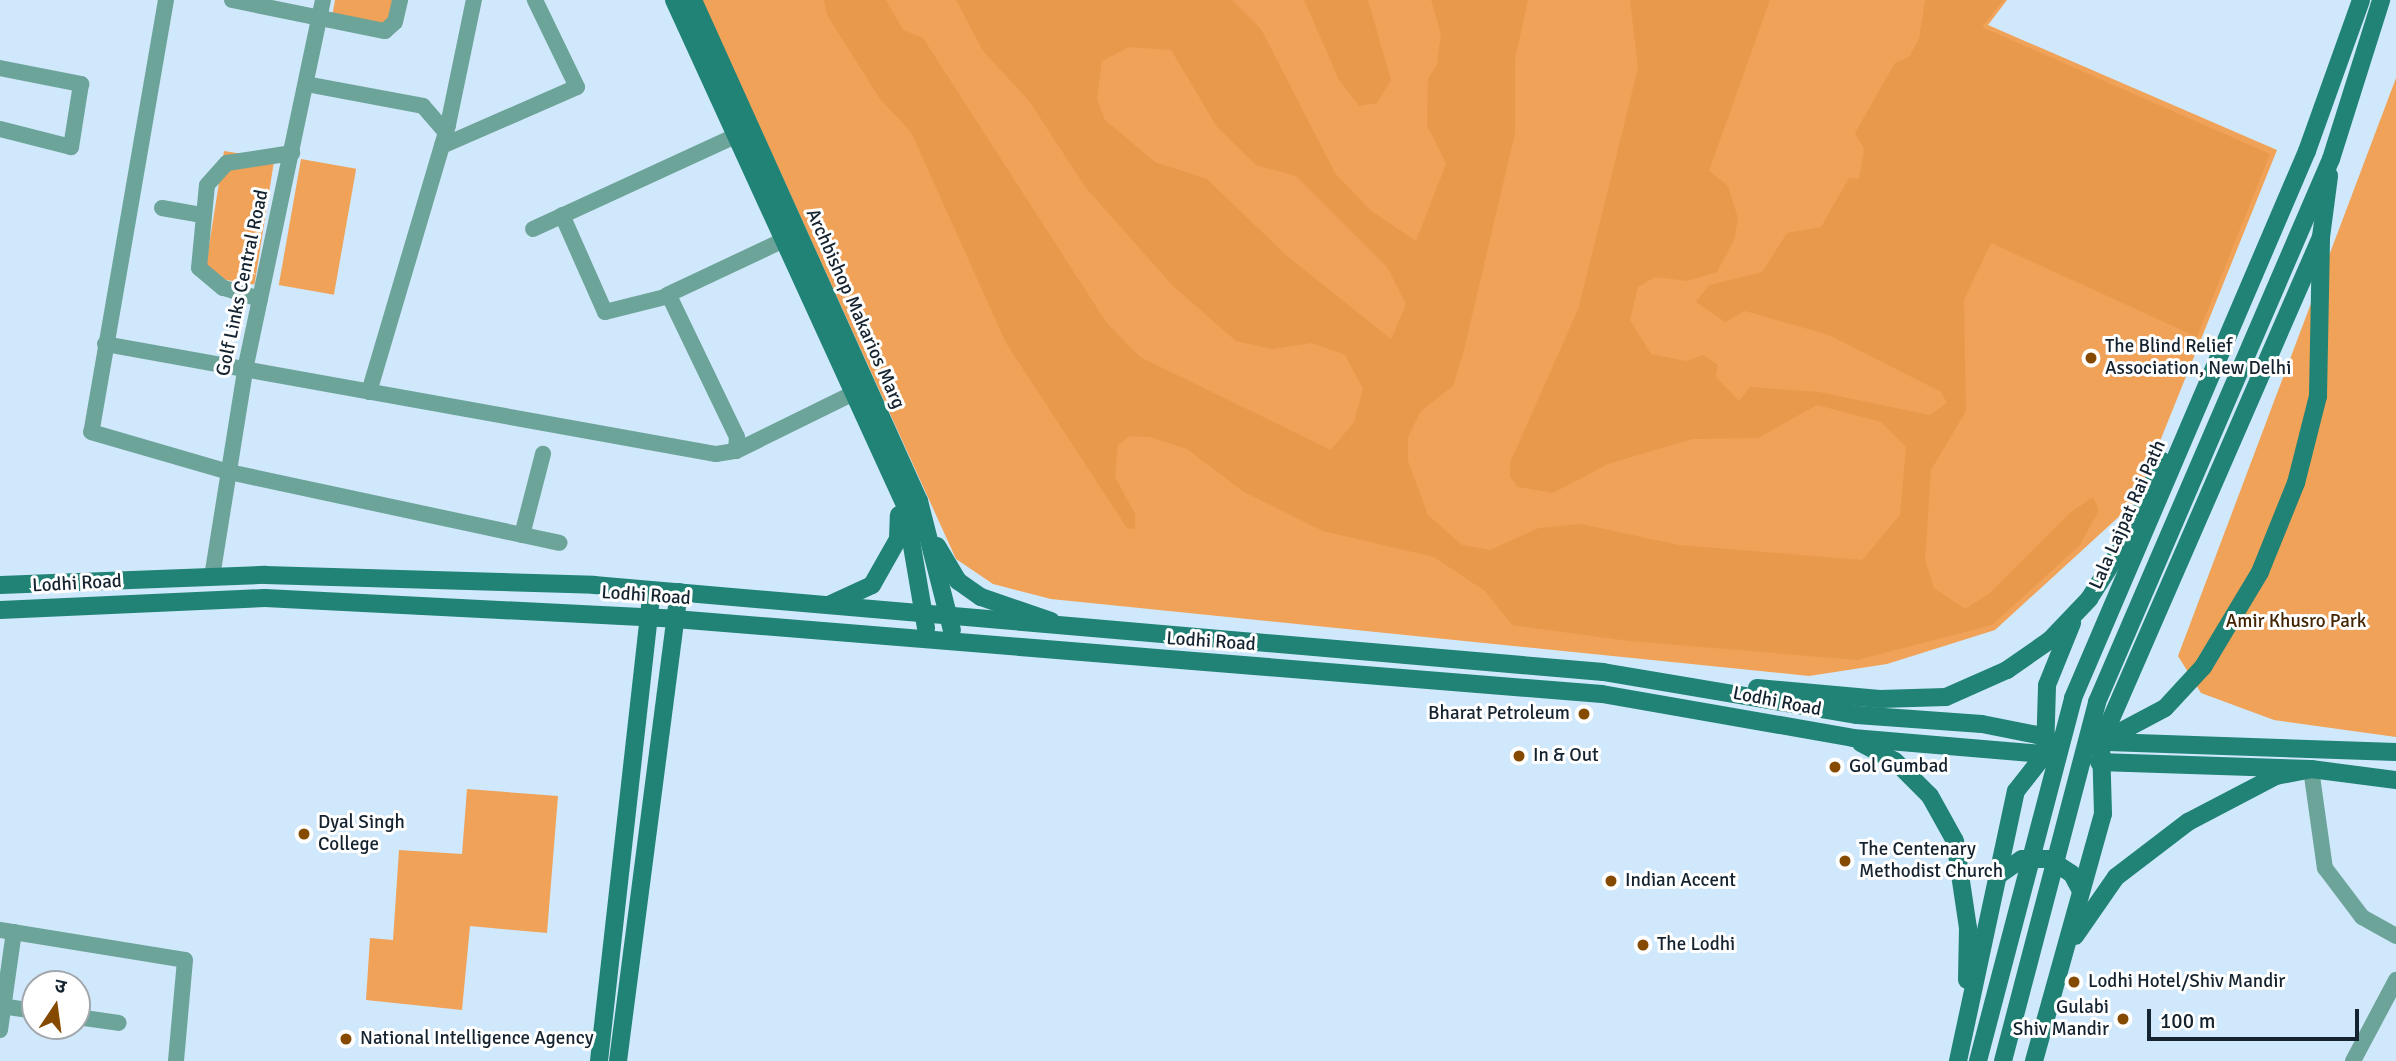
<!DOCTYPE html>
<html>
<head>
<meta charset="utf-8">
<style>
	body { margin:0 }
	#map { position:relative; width:2396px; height:1061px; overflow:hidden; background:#d0e8fb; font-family:Signika,"Noto Sans Devanagari",sans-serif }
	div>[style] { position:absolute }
	.green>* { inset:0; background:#f0a258; transform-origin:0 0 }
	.forest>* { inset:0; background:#e8994c }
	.street>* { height:16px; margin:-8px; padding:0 8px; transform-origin:8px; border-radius:8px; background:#6da49a }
	.secondary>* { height:18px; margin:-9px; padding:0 9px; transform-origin:9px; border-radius:9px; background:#208376 }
	.dots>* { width:19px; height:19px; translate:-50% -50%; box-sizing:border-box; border:4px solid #fff; border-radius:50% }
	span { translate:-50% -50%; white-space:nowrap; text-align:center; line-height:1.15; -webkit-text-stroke:6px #fff; paint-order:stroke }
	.street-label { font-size:19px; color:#14232f }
	.poi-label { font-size:19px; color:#14232f }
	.left { translate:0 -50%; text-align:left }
	.right { translate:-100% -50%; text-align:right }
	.park-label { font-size:19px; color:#422302 }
	.north { position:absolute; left:21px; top:970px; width:70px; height:70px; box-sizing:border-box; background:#fff; border:2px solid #a1a7ac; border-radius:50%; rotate:13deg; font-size:19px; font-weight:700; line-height:28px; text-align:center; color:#14232f }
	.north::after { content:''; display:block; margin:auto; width:24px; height:32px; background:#854a00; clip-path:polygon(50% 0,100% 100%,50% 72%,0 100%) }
	.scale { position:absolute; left:2147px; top:1009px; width:212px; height:32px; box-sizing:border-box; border:4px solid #14232f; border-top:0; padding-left:9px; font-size:21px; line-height:24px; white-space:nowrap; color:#14232f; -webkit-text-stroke:5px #fff; paint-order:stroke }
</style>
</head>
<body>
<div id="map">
	<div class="green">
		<div style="clip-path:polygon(335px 0,394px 0,389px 25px,332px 17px)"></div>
		<div style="clip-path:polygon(702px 0,2007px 0,1988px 25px,2277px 150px,2136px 501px,1995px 630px,1887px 664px,1809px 676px,1051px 599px,993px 584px,956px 559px)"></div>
		<div style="clip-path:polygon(2396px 78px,2396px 737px,2274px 720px,2201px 693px,2178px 656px)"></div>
		<div style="left:224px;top:151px;width:51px;height:127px;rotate:9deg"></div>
		<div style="left:301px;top:159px;width:56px;height:128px;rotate:10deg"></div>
		<div style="clip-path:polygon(467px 789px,558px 796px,547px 933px,470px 926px,462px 1010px,366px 1000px,370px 938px,393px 940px,399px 850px,462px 854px)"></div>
	</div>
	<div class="forest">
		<div style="clip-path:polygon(evenodd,824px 0,886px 0,903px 30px,923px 38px,1106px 322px,1140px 357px,1331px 450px,1354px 422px,1363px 389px,1345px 355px,1312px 343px,1272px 349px,1236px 341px,1173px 286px,1086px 188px,1029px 101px,983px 51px,956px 0,1232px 0,1261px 29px,1335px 173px,1370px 210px,1416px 241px,1446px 164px,1427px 125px,1428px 79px,1437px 64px,1441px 34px,1431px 0,1528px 0,1515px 59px,1515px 133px,1464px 350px,1453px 386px,1421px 411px,1408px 437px,1408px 461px,1428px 515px,1462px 545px,1490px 550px,1539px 528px,1581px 524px,1679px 545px,1862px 560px,1900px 515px,1906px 447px,1881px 422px,1817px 405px,1758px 438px,1692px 439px,1608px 464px,1553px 493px,1518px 487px,1510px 477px,1510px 463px,1579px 307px,1638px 68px,1630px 0,1770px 0,1709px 171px,1728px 186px,1738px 218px,1734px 240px,1717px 272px,1687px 281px,1655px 277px,1638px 287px,1630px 320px,1651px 354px,1686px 361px,1703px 355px,1718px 365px,1716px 377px,1739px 401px,1750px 387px,1819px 392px,1930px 415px,1947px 403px,1941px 392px,1829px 335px,1745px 311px,1725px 322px,1696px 302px,1709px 285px,1762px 272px,1787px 233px,1821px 227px,1849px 178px,1859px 179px,1864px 149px,1855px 133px,1895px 63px,1909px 57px,1919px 39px,1925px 0,2003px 0,1982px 27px,2270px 154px,2197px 337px,1991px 243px,1964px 300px,1966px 411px,1931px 470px,1925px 560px,1934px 588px,1965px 609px,1990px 593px,2071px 512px,2093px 497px,2099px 510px,2080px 545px,1992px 625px,1857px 660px,1629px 641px,1512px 625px,1485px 591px,1434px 557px,1323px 531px,1244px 492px,1187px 449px,1150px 437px,1130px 436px,1118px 445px,1115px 477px,1135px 514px,1135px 529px,1127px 528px,1006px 343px,911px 132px,880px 99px,827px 15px,824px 0,1129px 47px,1171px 50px,1217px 127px,1256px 165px,1296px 176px,1387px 267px,1406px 304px,1391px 339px,1286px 255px,1207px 179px,1155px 162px,1105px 120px,1097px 99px,1102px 61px,1129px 47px)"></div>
		<div style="clip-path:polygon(1304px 0,1368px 0,1391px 80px,1377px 103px,1359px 106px,1339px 80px)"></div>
	</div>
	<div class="street">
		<div style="left:166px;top:0;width:438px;rotate:99.8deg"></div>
		<div style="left:91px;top:432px;width:144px;rotate:16.2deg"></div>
		<div style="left:229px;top:472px;width:338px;rotate:12.1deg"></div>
		<div style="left:232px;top:0;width:156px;rotate:11.5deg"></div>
		<div style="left:385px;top:31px;width:13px;rotate:-42deg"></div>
		<div style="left:395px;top:22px;width:23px;rotate:-77deg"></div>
		<div style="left:0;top:68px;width:83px;rotate:11.2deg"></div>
		<div style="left:81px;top:84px;width:64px;rotate:99deg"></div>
		<div style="left:71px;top:147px;width:73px;rotate:-165.8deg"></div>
		<div style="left:306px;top:84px;width:119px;rotate:10.6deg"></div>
		<div style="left:423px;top:106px;width:35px;rotate:49deg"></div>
		<div style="left:442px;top:146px;width:147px;rotate:-23.6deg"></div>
		<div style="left:577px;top:87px;width:97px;rotate:-115.8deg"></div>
		<div style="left:162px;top:208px;width:41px;rotate:9.9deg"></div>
		<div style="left:533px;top:229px;width:234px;rotate:-24.7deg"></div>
		<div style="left:667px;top:295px;width:129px;rotate:-25.2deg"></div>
		<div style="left:260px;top:299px;width:39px;rotate:-163deg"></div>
		<div style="left:223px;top:288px;width:31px;rotate:-140deg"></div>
		<div style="left:199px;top:268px;width:83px;rotate:-84.5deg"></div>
		<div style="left:207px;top:185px;width:30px;rotate:-48deg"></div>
		<div style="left:227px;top:163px;width:66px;rotate:-8.7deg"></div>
		<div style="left:105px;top:344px;width:621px;rotate:10.21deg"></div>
		<div style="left:716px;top:454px;width:20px;rotate:-9deg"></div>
		<div style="left:736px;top:451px;width:14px;rotate:-86deg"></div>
		<div style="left:737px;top:437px;width:157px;rotate:-115.7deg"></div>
		<div style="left:669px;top:296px;width:66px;rotate:166deg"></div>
		<div style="left:605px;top:312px;width:106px;rotate:-113.9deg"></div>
		<div style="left:369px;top:392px;width:278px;rotate:-73.5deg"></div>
		<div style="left:448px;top:125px;width:128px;rotate:-78.3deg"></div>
		<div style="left:736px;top:451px;width:131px;rotate:-26.2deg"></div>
		<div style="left:522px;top:535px;width:84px;rotate:-75.5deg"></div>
		<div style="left:212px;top:577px;width:210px;rotate:-80.9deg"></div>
		<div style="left:245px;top:370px;width:378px;rotate:-78.1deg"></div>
		<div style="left:2311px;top:769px;width:100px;rotate:82deg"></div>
		<div style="left:2325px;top:868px;width:61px;rotate:52.9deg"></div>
		<div style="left:2362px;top:917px;width:39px;rotate:29deg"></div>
		<div style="left:0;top:930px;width:187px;rotate:9.2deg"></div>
		<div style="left:185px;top:960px;width:101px;rotate:95.1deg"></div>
		<div style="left:0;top:1006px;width:35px;rotate:8deg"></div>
		<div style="left:77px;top:1017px;width:42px;rotate:8.1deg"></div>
		<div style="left:0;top:1030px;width:99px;rotate:-81.9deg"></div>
		<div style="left:2353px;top:1061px;width:92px;rotate:-62deg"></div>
	</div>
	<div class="secondary">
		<div style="left:674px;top:0;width:555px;rotate:65.42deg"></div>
		<div style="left:905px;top:505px;width:125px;rotate:80.3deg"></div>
		<div style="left:693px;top:0;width:550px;rotate:65.72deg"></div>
		<div style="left:919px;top:501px;width:133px;rotate:75.7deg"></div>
		<div style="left:937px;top:546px;width:41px;rotate:59deg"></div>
		<div style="left:958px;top:581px;width:28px;rotate:35deg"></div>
		<div style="left:981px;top:597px;width:74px;rotate:18.9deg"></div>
		<div style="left:0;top:585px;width:265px;rotate:-2.2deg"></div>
		<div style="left:265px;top:575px;width:329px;rotate:1.7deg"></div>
		<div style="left:594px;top:585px;width:1013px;rotate:4.93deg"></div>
		<div style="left:1603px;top:672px;width:258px;rotate:9.6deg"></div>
		<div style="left:1857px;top:715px;width:125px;rotate:4.1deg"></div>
		<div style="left:1982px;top:724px;width:66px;rotate:11.3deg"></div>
		<div style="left:831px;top:604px;width:45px;rotate:-24.9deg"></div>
		<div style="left:872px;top:585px;width:53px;rotate:-60.5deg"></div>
		<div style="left:898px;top:539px;width:24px;rotate:-88deg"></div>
		<div style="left:0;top:610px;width:265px;rotate:-2.6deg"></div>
		<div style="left:265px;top:598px;width:411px;rotate:2.9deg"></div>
		<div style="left:675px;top:619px;width:930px;rotate:4.63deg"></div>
		<div style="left:1602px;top:694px;width:255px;rotate:9.9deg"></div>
		<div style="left:1853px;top:738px;width:193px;rotate:4.8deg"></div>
		<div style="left:1757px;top:688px;width:123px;rotate:5.1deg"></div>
		<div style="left:1880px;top:699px;width:66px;rotate:-1.7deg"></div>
		<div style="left:1946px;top:697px;width:67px;rotate:-23.9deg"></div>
		<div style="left:2007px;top:670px;width:52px;rotate:-34.9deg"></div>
		<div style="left:2050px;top:640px;width:57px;rotate:-46.4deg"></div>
		<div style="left:2089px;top:599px;width:82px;rotate:-57.5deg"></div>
		<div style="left:2133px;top:530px;width:75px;rotate:-67.2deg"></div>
		<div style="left:2101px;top:742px;width:72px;rotate:-28deg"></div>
		<div style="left:2165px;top:708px;width:56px;rotate:-47.2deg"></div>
		<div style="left:2203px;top:667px;width:111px;rotate:-59deg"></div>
		<div style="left:2260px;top:572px;width:96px;rotate:-68deg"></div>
		<div style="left:2296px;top:483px;width:90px;rotate:-75.8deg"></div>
		<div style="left:2318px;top:396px;width:159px;rotate:-88.9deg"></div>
		<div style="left:2321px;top:237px;width:62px;rotate:-82.5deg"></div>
		<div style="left:2108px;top:742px;width:288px;rotate:2deg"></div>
		<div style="left:1861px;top:743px;width:38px;rotate:28deg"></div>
		<div style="left:1895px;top:761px;width:49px;rotate:45deg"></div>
		<div style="left:1930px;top:796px;width:51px;rotate:60.9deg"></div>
		<div style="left:1955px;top:841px;width:88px;rotate:81.5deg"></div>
		<div style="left:1968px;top:928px;width:52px;rotate:91.1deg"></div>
		<div style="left:2099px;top:762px;width:212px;rotate:1.9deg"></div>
		<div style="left:2311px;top:769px;width:86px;rotate:7.4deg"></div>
		<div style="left:1999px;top:875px;width:28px;rotate:-35deg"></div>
		<div style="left:2022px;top:859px;width:27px"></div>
		<div style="left:2049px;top:859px;width:27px;rotate:33deg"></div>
		<div style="left:2072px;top:874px;width:19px;rotate:62deg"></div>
		<div style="left:2075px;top:936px;width:72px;rotate:-55.2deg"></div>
		<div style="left:2116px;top:877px;width:91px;rotate:-37.4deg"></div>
		<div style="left:2188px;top:822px;width:99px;rotate:-27.6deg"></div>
		<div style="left:2276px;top:776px;width:36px;rotate:-11deg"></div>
		<div style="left:599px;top:1061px;width:459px;rotate:-83.6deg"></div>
		<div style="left:618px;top:1061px;width:473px;rotate:-82.6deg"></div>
		<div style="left:1958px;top:1061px;width:276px;rotate:-77.9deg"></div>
		<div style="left:2016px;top:791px;width:47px;rotate:-51.9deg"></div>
		<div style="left:2045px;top:754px;width:69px;rotate:-88.3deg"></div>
		<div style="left:2047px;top:685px;width:67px;rotate:-68deg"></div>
		<div style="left:1978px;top:1061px;width:375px;rotate:-75.3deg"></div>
		<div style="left:2073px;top:698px;width:595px;rotate:-66.84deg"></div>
		<div style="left:2307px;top:151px;width:160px;rotate:-70.3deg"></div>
		<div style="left:2003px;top:1061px;width:371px;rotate:-75.3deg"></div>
		<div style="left:2097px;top:702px;width:591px;rotate:-66.69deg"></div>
		<div style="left:2331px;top:159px;width:167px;rotate:-72.5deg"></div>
		<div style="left:2034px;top:1061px;width:256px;rotate:-74.4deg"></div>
		<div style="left:2103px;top:814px;width:72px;rotate:-91.6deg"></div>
		<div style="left:2101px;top:742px;width:551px;rotate:-66.46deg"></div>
	</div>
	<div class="dots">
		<div style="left:2091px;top:358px;background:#854a00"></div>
		<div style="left:1584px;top:714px;background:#854a00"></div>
		<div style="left:1519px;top:756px;background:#854a00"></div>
		<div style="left:1835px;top:767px;background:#854a00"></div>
		<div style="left:304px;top:834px;background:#854a00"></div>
		<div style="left:1845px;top:861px;background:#854a00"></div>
		<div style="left:1611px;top:881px;background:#854a00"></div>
		<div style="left:1643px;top:945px;background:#854a00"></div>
		<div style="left:2074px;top:982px;background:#854a00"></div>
		<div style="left:2123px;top:1019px;background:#854a00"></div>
		<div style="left:346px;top:1039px;background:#854a00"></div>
	</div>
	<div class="street-label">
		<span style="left:243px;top:283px;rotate:-78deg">Golf Links Central Road</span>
		<span style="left:855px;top:309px;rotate:66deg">Archbishop Makarios Marg</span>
		<span style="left:2128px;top:515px;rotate:-66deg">Lala Lajpat Rai Path</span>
		<span style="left:77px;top:584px;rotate:-3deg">Lodhi Road</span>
		<span style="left:646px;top:596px;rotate:4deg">Lodhi Road</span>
		<span style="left:1211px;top:642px;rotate:4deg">Lodhi Road</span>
		<span style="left:1777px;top:702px;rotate:11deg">Lodhi Road</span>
	</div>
	<div class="poi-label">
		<span class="left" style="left:2105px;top:358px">The Blind Relief<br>Association, New Delhi</span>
		<span class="right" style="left:1570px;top:714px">Bharat Petroleum</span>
		<span class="left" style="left:1533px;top:756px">In &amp; Out</span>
		<span class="left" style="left:1849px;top:767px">Gol Gumbad</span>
		<span class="left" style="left:318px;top:834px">Dyal Singh<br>College</span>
		<span class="left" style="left:1859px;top:861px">The Centenary<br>Methodist Church</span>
		<span class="left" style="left:1625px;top:881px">Indian Accent</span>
		<span class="left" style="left:1657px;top:945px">The Lodhi</span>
		<span class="left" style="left:2088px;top:982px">Lodhi Hotel/Shiv Mandir</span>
		<span class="right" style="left:2109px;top:1019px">Gulabi<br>Shiv Mandir</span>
		<span class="left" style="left:360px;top:1039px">National Intelligence Agency</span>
	</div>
	<div class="park-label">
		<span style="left:2296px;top:622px">Amir Khusro Park</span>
	</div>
	<div class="north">उ</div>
	<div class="scale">100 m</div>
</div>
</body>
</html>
